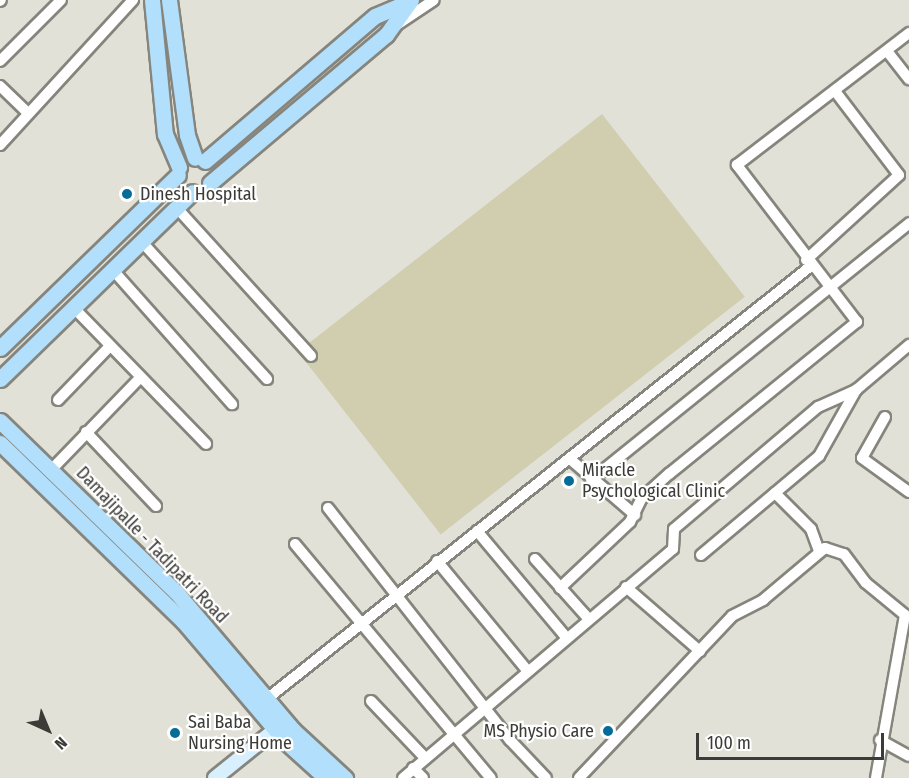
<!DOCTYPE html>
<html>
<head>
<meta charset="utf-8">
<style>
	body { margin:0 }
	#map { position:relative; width:909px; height:778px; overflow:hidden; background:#e2e1d8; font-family:"Fira Sans Condensed",sans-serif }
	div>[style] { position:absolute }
	.green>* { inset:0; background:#d1ceb0; transform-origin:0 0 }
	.roads { filter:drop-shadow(2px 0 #86857d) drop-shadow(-2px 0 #86857d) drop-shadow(0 2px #86857d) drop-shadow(0 -2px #86857d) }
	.minor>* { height:10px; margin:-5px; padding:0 5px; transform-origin:5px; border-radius:5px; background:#fff }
	.secondary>* { height:14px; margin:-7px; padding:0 7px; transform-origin:7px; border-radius:7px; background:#d8effd }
	.primary>* { height:15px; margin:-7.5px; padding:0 7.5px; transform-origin:7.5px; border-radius:7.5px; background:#b2dffb }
	.dots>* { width:16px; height:16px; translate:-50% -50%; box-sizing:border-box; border:3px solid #fff; border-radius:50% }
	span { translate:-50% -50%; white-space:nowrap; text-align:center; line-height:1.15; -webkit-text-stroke:4.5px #fff; paint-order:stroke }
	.poi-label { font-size:18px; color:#3b3b37 }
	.left { translate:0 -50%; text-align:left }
	.right { translate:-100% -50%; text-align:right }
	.street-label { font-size:18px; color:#3b3b37 }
	.north { position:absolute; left:18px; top:700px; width:60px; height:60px; -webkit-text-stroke:4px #fff; paint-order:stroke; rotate:136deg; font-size:16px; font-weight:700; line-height:24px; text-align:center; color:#3b3b37 }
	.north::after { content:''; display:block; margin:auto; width:21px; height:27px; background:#3b3b37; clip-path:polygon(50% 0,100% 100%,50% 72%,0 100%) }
	.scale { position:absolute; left:696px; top:733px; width:188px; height:27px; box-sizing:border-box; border:3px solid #3b3b37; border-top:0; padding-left:8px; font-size:18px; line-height:21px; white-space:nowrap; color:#3b3b37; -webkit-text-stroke:4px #fff; paint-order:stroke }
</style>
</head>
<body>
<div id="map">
	<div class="green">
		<div style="left:602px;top:114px;width:232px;height:386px;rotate:52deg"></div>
	</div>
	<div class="roads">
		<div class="minor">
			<div style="left:0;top:1px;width:1px;rotate:-45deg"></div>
			<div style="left:392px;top:28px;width:50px;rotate:-33.7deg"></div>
			<div style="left:887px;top:51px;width:36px;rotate:52deg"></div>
			<div style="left:0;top:61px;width:86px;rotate:-45deg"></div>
			<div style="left:0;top:86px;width:39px;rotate:44deg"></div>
			<div style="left:0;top:145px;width:197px;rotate:-47.5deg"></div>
			<div style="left:176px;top:207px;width:201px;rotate:47.8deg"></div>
			<div style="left:141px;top:241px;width:187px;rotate:47.6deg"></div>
			<div style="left:806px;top:260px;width:126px;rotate:-42.4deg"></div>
			<div style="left:899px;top:175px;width:106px;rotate:-127.3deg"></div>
			<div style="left:112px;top:269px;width:181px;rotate:48.4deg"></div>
			<div style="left:73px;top:307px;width:191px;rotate:45.8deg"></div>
			<div style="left:58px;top:400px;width:75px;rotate:-46.1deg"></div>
			<div style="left:885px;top:417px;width:47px;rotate:119.3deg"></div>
			<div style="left:862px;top:458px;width:58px;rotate:35.9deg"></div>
			<div style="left:86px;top:432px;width:102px;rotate:46.6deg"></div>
			<div style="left:570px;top:459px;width:86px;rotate:40.7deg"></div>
			<div style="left:51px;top:470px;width:127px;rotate:-46deg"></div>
			<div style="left:591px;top:480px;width:409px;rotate:-38.9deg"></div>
			<div style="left:775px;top:493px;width:51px;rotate:45deg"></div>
			<div style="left:811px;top:529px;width:23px;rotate:70deg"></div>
			<div style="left:328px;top:508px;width:295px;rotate:51.9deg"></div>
			<div style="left:510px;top:740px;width:52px;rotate:46.5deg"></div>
			<div style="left:477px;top:531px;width:137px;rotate:50deg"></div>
			<div style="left:295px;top:544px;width:305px;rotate:50.1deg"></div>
			<div style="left:701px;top:555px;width:154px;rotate:-40deg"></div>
			<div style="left:819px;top:456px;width:76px;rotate:-60.7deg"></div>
			<div style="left:535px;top:559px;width:79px;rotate:48.1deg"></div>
			<div style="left:437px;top:561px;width:140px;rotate:50.5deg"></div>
			<div style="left:626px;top:587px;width:98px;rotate:40.9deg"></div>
			<div style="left:560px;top:588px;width:96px;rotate:-43.3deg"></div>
			<div style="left:630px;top:522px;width:25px;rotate:-64deg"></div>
			<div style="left:641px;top:499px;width:38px;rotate:-42deg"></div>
			<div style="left:669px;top:474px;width:242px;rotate:-39deg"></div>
			<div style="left:857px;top:322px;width:198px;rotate:-127.4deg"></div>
			<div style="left:737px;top:165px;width:217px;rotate:-37.5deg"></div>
			<div style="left:268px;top:698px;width:694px;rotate:-38.51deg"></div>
			<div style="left:371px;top:701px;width:79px;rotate:46.5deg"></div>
			<div style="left:880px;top:740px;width:33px;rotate:29deg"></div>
			<div style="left:413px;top:768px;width:14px;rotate:45deg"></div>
			<div style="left:403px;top:778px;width:354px;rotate:-40.3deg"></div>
			<div style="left:673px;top:549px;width:20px;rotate:-87deg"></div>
			<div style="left:674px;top:529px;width:189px;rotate:-40.3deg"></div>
			<div style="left:818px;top:407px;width:42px;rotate:-24.1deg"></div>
			<div style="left:856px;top:390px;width:70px;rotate:-40.3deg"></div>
			<div style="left:579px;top:778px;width:223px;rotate:-46.6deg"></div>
			<div style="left:732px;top:616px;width:35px;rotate:-27deg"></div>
			<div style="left:763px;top:600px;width:81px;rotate:-40deg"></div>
			<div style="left:825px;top:548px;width:20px;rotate:18deg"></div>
			<div style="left:844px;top:554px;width:36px;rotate:53deg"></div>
			<div style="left:866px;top:583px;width:50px;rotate:39.4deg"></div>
			<div style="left:905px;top:615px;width:166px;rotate:100.1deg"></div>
		</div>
		<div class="secondary">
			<div style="left:215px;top:778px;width:78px;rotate:-38.8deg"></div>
		</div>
		<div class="primary">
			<div style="left:152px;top:0;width:135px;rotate:84.5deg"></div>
			<div style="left:165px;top:134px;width:36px;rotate:67deg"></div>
			<div style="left:169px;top:0;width:136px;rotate:82.4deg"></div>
			<div style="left:187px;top:135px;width:24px;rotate:71deg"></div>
			<div style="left:205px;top:161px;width:223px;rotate:-40.5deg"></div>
			<div style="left:375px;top:16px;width:38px;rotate:-23deg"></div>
			<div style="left:210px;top:183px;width:230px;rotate:-40.1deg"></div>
			<div style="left:386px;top:35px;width:43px;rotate:-54.5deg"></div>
			<div style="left:0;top:348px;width:248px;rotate:-44.2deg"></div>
			<div style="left:0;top:379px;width:268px;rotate:-44.2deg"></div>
			<div style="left:0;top:421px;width:245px;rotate:44.2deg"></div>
			<div style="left:176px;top:592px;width:181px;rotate:49.7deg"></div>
			<div style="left:293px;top:730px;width:71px;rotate:42.7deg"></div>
			<div style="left:0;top:443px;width:255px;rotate:44.2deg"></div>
			<div style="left:183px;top:621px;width:159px;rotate:49.6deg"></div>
			<div style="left:286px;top:742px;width:54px;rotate:42deg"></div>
		</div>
	</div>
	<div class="dots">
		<div style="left:127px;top:194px;background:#046c99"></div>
		<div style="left:569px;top:481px;background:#046c99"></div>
		<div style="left:608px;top:731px;background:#046c99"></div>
		<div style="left:175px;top:733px;background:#046c99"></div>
	</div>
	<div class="poi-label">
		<span class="left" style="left:140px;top:194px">Dinesh Hospital</span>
		<span class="left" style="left:582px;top:481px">Miracle<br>Psychological Clinic</span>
		<span class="left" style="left:188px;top:733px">Sai Baba<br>Nursing Home</span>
		<span class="right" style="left:594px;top:731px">MS Physio Care</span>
	</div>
	<div class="street-label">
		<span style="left:152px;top:545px;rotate:46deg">Damajipalle - Tadipatri Road</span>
	</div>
	<div class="north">N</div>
	<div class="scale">100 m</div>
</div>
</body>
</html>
